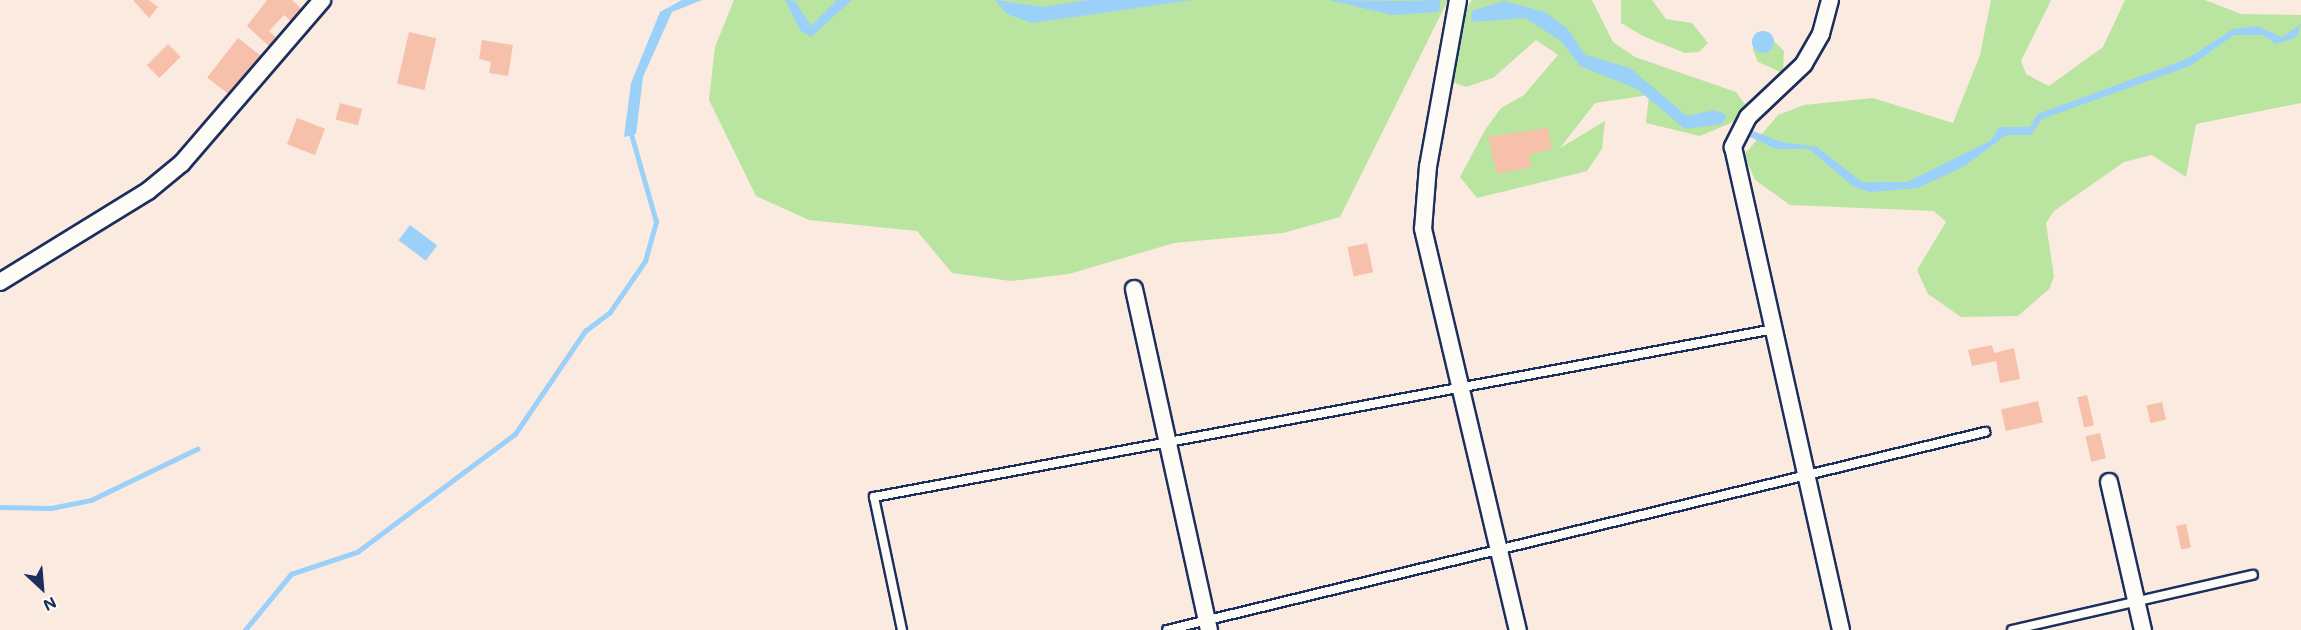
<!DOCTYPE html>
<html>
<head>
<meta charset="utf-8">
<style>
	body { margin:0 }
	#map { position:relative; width:2301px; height:630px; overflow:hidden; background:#fbeae0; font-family:Mali,sans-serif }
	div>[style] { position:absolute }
	.green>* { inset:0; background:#bae5a1 }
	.water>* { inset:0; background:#9bd0f9; transform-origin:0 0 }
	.round { border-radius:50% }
	.stream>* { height:4.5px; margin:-2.25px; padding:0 2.25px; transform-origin:2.25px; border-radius:2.25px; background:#9bd0f9 }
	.building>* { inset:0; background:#f7c0aa; transform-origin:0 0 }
	.roads { filter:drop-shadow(2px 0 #1b2f5e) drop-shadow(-2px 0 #1b2f5e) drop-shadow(0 2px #1b2f5e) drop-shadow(0 -2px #1b2f5e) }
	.lane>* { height:8px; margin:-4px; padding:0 4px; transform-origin:4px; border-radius:4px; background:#fdfcf7 }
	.street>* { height:16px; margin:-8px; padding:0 8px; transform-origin:8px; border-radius:8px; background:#fdfcf7 }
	span { translate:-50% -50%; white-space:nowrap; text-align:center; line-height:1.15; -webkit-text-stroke:4.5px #fdfcf7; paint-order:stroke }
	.north { position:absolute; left:12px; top:558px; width:60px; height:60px; -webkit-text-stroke:4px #fdfcf7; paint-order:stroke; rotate:154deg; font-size:16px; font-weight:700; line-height:24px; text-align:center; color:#1b2f5e }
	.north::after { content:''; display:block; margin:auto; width:21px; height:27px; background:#1b2f5e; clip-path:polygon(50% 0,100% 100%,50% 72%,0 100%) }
</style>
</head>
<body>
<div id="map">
	<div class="green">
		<div style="clip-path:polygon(734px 0,1448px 0,1340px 217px,1283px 233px,1174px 243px,1069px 274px,1011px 281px,952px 273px,917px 231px,809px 220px,756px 196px,709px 100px,715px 47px)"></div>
		<div style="clip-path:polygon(1472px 0,1592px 0,1613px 42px,1635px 57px,1736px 92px,1752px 114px,1700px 136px,1646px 123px,1649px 95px,1595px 103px,1560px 148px,1605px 121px,1602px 149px,1587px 171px,1477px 198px,1460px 177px,1485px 130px,1501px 108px,1524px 95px,1558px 55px,1536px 40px,1493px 78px,1466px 87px,1438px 76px,1441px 48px)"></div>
		<div style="clip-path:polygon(1621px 0,1652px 0,1666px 19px,1692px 23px,1708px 43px,1699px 52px,1685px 53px,1645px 37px,1621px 23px)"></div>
		<div style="clip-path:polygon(1991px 0,2051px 0,2021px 61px,2026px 74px,2049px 86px,2103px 47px,2125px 0,2205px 0,2241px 14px,2301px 15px,2301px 103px,2196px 124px,2186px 177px,2152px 155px,2124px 162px,2054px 211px,2046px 223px,2054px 277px,2049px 289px,2018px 316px,1961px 317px,1928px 294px,1917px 270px,1946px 222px,1934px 211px,1790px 205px,1755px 180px,1744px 155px,1778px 115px,1804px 105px,1873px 98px,1953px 123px,1980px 55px)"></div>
		<div style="clip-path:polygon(1766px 33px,1784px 51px,1783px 73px,1758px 62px,1753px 50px,1754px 37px)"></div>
	</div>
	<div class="water">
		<div style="clip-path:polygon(682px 0,702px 0,672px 12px,643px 77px,636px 134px,624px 137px,631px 83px,660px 12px)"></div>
		<div style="clip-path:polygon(785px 0,795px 1px,811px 26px,837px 0,852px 0,811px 37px,800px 30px)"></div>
		<div style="clip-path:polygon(995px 0,1043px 7px,1088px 0,1192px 0,1032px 23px,1007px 14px)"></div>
		<div style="clip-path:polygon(1329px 0,1402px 1px,1440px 0,1439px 12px,1392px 15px)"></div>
		<div style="clip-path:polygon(1504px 1px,1545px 12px,1567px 28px,1585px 55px,1630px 68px,1687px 116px,1715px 110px,1727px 115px,1722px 124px,1685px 129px,1637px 89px,1580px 66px,1561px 41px,1525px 18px,1471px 22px,1472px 11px)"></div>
		<div style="clip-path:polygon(2301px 24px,2297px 37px,2276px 44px,2263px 35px,2234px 35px,2190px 66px,2042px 119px,2031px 135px,2006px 135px,1965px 166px,1918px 188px,1870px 192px,1854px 187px,1809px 149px,1776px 149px,1750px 137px,1753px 131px,1781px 142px,1817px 147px,1862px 182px,1907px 182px,1990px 141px,1999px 127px,2030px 127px,2038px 114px,2187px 59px,2233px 29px,2257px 26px,2282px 37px)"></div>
		<div class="round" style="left:1752px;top:31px;width:22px;height:22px"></div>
		<div style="left:410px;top:225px;width:34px;height:19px;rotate:37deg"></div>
	</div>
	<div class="stream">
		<div style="left:0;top:507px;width:51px;rotate:1.1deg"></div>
		<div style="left:51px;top:508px;width:41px;rotate:-11.3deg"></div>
		<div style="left:91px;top:500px;width:118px;rotate:-25.7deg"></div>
		<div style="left:245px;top:630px;width:72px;rotate:-50.6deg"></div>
		<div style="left:291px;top:574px;width:70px;rotate:-18.4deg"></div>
		<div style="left:357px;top:552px;width:197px;rotate:-36.8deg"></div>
		<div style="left:515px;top:434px;width:125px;rotate:-55.8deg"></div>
		<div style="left:585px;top:331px;width:31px;rotate:-37deg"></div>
		<div style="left:610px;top:312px;width:62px;rotate:-55.5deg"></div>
		<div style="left:645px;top:261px;width:41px;rotate:-74.2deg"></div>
		<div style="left:656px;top:222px;width:95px;rotate:-105.9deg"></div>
	</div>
	<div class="building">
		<div style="clip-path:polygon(133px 0,149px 0,158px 7px,149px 18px)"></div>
		<div style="clip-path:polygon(267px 0,292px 0,304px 11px,293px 23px,284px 15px,269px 31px,278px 39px,270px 47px,247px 26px)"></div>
		<div style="left:409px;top:32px;width:28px;height:53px;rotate:13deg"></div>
		<div style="left:238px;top:38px;width:29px;height:50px;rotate:38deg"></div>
		<div style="clip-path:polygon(482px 40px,513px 45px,508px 76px,489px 73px,491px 62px,479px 59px)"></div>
		<div style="left:168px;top:44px;width:18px;height:30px;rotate:45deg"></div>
		<div style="left:340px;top:103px;width:23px;height:17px;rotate:15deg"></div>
		<div style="left:297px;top:118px;width:30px;height:28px;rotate:21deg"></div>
		<div style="clip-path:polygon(1548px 128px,1552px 149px,1529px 154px,1531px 167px,1497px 174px,1488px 137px)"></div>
		<div style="left:1367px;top:243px;width:30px;height:20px;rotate:78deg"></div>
		<div style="clip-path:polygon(1992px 345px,1994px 353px,2014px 348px,2020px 379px,2000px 383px,1996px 361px,1972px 366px,1968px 350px)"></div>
		<div style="left:2087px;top:395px;width:31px;height:10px;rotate:77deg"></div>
		<div style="left:2038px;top:401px;width:22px;height:38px;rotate:77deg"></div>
		<div style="left:2162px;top:402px;width:18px;height:16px;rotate:77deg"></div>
		<div style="left:2100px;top:433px;width:26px;height:15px;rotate:77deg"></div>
		<div style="left:2186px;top:524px;width:24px;height:10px;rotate:78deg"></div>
	</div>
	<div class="roads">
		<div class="lane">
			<div style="left:902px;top:630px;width:136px;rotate:-101.9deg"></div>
			<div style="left:874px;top:497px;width:916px;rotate:-10.57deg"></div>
			<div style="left:1167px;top:630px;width:842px;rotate:-13.61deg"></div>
			<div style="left:2012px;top:630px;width:247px;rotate:-12.9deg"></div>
		</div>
		<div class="street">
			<div style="left:1458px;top:0;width:169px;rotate:100.2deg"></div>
			<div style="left:1428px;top:166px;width:63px;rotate:94.5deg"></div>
			<div style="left:1423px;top:229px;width:412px;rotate:76.7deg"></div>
			<div style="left:1830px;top:0;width:35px;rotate:105deg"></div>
			<div style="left:1821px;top:34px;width:34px;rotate:120deg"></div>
			<div style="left:1804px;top:64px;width:77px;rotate:136.6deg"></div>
			<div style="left:1748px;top:117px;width:34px;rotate:117deg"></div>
			<div style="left:1733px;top:147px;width:495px;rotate:77.4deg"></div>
			<div style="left:0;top:282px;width:174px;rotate:-31.6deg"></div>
			<div style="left:148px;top:191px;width:44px;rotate:-39.5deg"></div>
			<div style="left:182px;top:163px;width:215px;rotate:-49.3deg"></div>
			<div style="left:1134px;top:289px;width:349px;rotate:77.6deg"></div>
			<div style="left:2109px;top:482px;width:152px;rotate:77.1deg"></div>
		</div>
	</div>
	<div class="north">N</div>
</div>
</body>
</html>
